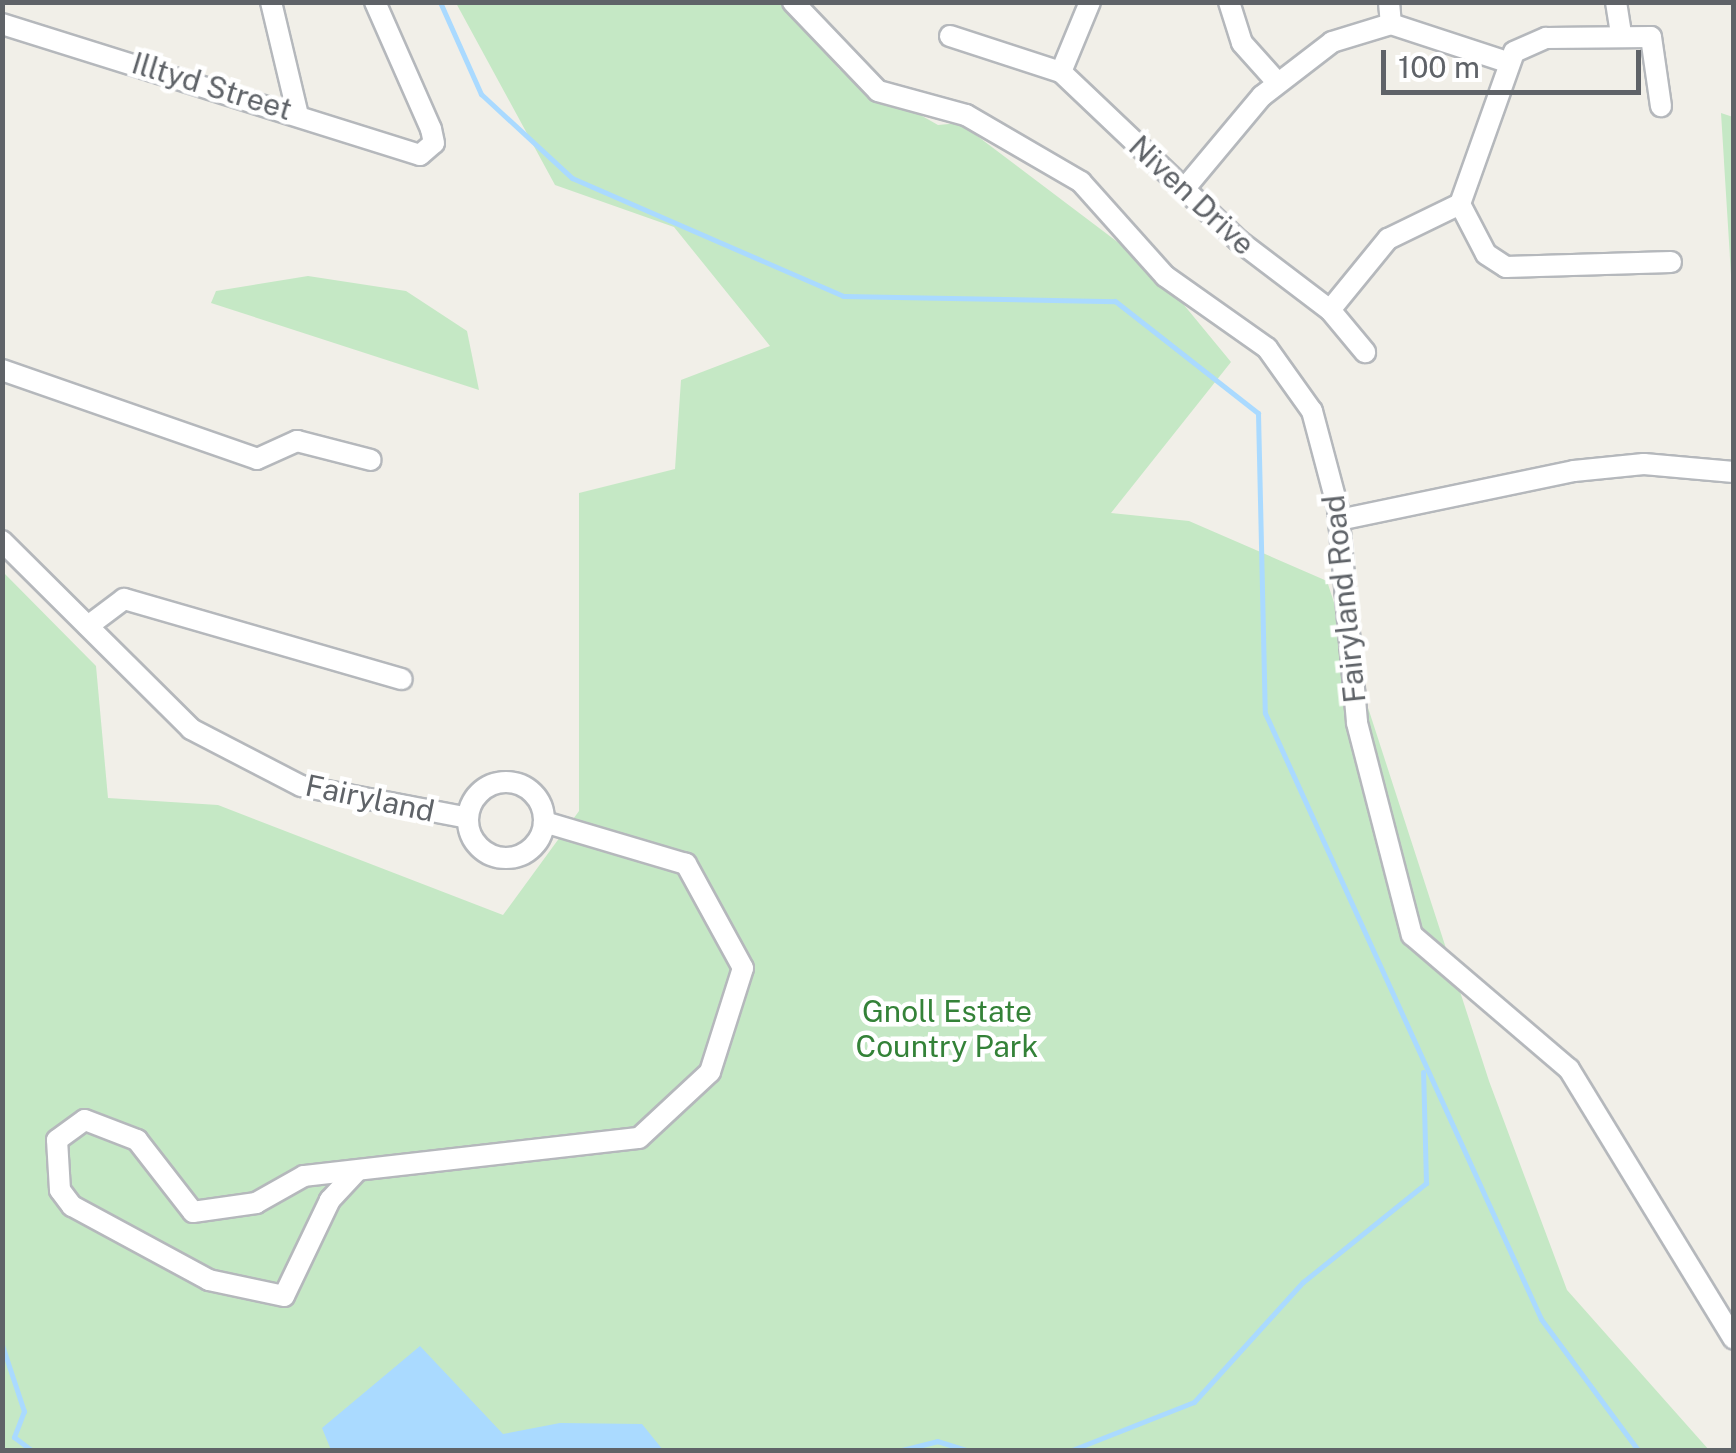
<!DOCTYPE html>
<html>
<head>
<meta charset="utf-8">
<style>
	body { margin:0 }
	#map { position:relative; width:1736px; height:1453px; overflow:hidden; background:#f1efe8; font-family:"Public Sans",sans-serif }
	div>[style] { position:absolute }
	.green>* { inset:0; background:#c5e8c5 }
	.water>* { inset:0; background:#aadaff }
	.stream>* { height:5px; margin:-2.5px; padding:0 2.5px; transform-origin:2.5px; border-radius:2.5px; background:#aadaff }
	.roads { filter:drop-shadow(2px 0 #b5b8bc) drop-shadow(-2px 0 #b5b8bc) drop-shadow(0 2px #b5b8bc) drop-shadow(0 -2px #b5b8bc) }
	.minor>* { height:20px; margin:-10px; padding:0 10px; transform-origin:10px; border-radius:10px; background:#fff }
	.minor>.ring { margin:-10px; padding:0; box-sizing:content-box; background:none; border:20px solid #fff; border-radius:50% }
	span { translate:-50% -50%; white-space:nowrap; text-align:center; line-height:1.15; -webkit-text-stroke:9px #fff; paint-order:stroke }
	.street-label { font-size:30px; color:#5f6368 }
	.park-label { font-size:30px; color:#348238 }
	.frame { position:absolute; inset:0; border:5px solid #5f6368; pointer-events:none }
	.scale { position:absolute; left:1381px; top:50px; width:260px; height:45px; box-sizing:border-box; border:5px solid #5f6368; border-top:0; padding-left:12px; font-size:30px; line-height:35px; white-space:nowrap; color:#5f6368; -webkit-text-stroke:8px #fff; paint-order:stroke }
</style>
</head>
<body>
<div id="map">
	<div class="green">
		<div style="clip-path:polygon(456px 3px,785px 3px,839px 69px,938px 125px,960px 123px,1156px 271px,1231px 362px,1111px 513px,1189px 521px,1327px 581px,1489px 1081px,1567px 1290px,1709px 1450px,3px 1450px,2px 571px,96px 666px,108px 798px,218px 805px,503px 915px,579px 811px,579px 493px,675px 469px,681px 380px,770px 346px,674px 227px,555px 185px)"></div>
		<div style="clip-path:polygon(1721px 113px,1733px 117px,1733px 307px)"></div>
		<div style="clip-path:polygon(308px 276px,406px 291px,467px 331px,479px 390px,211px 303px,216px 291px)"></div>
	</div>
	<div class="water">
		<div style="clip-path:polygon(420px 1346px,503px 1434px,560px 1423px,642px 1424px,663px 1450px,331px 1450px,322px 1428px)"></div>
	</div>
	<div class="stream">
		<div style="left:440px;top:2px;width:101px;rotate:66deg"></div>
		<div style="left:481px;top:94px;width:124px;rotate:42.7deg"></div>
		<div style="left:572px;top:178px;width:296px;rotate:23.5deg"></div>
		<div style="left:843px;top:296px;width:272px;rotate:1.1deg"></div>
		<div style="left:1115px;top:301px;width:182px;rotate:38.1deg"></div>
		<div style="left:1258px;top:413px;width:300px;rotate:88.7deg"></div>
		<div style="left:1265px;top:713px;width:666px;rotate:65.51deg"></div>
		<div style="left:1541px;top:1319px;width:163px;rotate:53.5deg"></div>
		<div style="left:2px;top:1345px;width:70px;rotate:71.6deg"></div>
		<div style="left:24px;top:1411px;width:28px;rotate:111deg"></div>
		<div style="left:14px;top:1437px;width:21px;rotate:37deg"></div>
		<div style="left:902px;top:1450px;width:36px;rotate:-14deg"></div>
		<div style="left:937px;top:1441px;width:31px;rotate:17deg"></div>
		<div style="left:1072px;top:1450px;width:131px;rotate:-21.5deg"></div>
		<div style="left:1194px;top:1402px;width:162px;rotate:-47.8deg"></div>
		<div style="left:1303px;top:1282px;width:158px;rotate:-38.8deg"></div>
		<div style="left:1426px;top:1183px;width:111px;rotate:-91.5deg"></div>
	</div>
	<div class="roads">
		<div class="minor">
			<div style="left:271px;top:2px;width:112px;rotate:76.6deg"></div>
			<div style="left:793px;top:2px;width:123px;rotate:46.3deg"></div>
			<div style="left:878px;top:91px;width:91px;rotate:15.3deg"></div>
			<div style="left:966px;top:115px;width:133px;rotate:30.2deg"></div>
			<div style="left:1081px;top:182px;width:126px;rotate:48.2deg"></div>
			<div style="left:1165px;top:276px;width:125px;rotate:35.2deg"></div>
			<div style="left:1267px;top:348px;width:77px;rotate:54.5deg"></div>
			<div style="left:1312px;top:411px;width:101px;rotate:75.1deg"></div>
			<div style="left:1338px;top:509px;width:215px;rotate:84.9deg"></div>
			<div style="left:1357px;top:723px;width:219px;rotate:75.5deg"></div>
			<div style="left:1412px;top:935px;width:206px;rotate:40.5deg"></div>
			<div style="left:1569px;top:1069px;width:316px;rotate:58.6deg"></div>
			<div style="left:1229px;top:2px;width:43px;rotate:72.4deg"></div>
			<div style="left:1242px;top:43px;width:52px;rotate:48.1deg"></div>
			<div style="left:1389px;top:2px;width:22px;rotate:85deg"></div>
			<div style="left:1616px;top:2px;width:32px;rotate:81deg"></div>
			<div style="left:2px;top:24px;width:438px;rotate:17.4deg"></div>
			<div style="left:420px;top:155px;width:18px;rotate:-41deg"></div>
			<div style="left:434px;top:143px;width:14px;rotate:-102deg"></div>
			<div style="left:431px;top:129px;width:139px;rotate:-113.8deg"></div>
			<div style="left:950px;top:36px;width:117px;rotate:18deg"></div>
			<div style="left:1061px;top:72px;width:76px;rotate:-67.5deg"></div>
			<div style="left:1061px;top:72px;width:245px;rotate:43.5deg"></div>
			<div style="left:1239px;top:241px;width:114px;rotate:37.2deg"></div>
			<div style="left:1330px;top:310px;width:55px;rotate:50.2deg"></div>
			<div style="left:1185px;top:188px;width:120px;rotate:-50.1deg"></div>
			<div style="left:1262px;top:96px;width:88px;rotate:-37.6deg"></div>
			<div style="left:1332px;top:42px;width:62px;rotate:-17deg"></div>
			<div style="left:1391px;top:24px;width:122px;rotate:18.1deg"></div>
			<div style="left:1460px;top:204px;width:56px;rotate:62.5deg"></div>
			<div style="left:1486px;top:254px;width:24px;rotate:33deg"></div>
			<div style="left:1506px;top:267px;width:165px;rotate:-1.7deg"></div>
			<div style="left:1330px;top:310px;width:92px;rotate:-50.8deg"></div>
			<div style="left:1388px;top:239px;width:80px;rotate:-25.9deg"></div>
			<div style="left:1460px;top:204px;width:161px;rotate:-70.4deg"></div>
			<div style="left:1514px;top:52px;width:35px;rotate:-24deg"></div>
			<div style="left:1546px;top:38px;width:105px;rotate:-0.5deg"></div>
			<div style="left:1651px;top:37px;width:70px;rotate:81.8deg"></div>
			<div style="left:2px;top:370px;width:270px;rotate:19.2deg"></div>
			<div style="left:257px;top:459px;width:44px;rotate:-24.2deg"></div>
			<div style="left:297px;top:441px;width:76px;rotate:14.4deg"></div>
			<div style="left:1339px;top:520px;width:240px;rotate:-11.8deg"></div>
			<div style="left:1574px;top:471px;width:70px;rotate:-5.7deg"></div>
			<div style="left:1644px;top:464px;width:90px;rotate:5.1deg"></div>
			<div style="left:2px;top:541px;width:267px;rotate:44.8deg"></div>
			<div style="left:191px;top:729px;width:124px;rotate:27.4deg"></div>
			<div style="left:301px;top:786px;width:170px;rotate:10.8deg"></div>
			<div style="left:88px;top:626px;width:45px;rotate:-36.9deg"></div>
			<div style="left:124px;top:599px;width:289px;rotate:16.1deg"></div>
			<div class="ring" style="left:468px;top:782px;width:56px;height:56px"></div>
			<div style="left:357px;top:1171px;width:40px;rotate:133deg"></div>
			<div style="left:330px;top:1200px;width:106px;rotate:115.6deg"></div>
			<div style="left:284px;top:1296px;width:77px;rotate:-168deg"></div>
			<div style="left:209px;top:1280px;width:156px;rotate:-151.6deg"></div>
			<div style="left:72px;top:1206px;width:20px;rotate:-127deg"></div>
			<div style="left:60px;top:1190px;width:50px;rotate:-93.4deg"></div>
			<div style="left:57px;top:1140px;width:34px;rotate:-36deg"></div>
			<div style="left:85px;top:1120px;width:56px;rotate:21deg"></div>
			<div style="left:137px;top:1140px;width:91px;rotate:52.1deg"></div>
			<div style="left:193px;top:1212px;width:64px;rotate:-8.1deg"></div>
			<div style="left:256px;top:1203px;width:55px;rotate:-29.4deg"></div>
			<div style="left:304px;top:1176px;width:337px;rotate:-6.5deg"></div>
			<div style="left:639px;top:1138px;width:97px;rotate:-42.9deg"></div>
			<div style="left:710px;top:1072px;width:109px;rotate:-72.4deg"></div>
			<div style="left:743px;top:968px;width:119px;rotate:-118.7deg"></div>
			<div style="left:686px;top:864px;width:148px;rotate:-163.5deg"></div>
		</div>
	</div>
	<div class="street-label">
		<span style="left:212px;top:86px;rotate:17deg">Illtyd Street</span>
		<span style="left:1192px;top:195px;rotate:43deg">Niven Drive</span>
		<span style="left:1344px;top:599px;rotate:-96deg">Fairyland Road</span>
		<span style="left:370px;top:798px;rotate:12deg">Fairyland</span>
	</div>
	<div class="park-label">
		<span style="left:947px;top:1028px">Gnoll Estate<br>Country Park</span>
	</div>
	<div class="frame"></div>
	<div class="scale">100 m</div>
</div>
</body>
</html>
